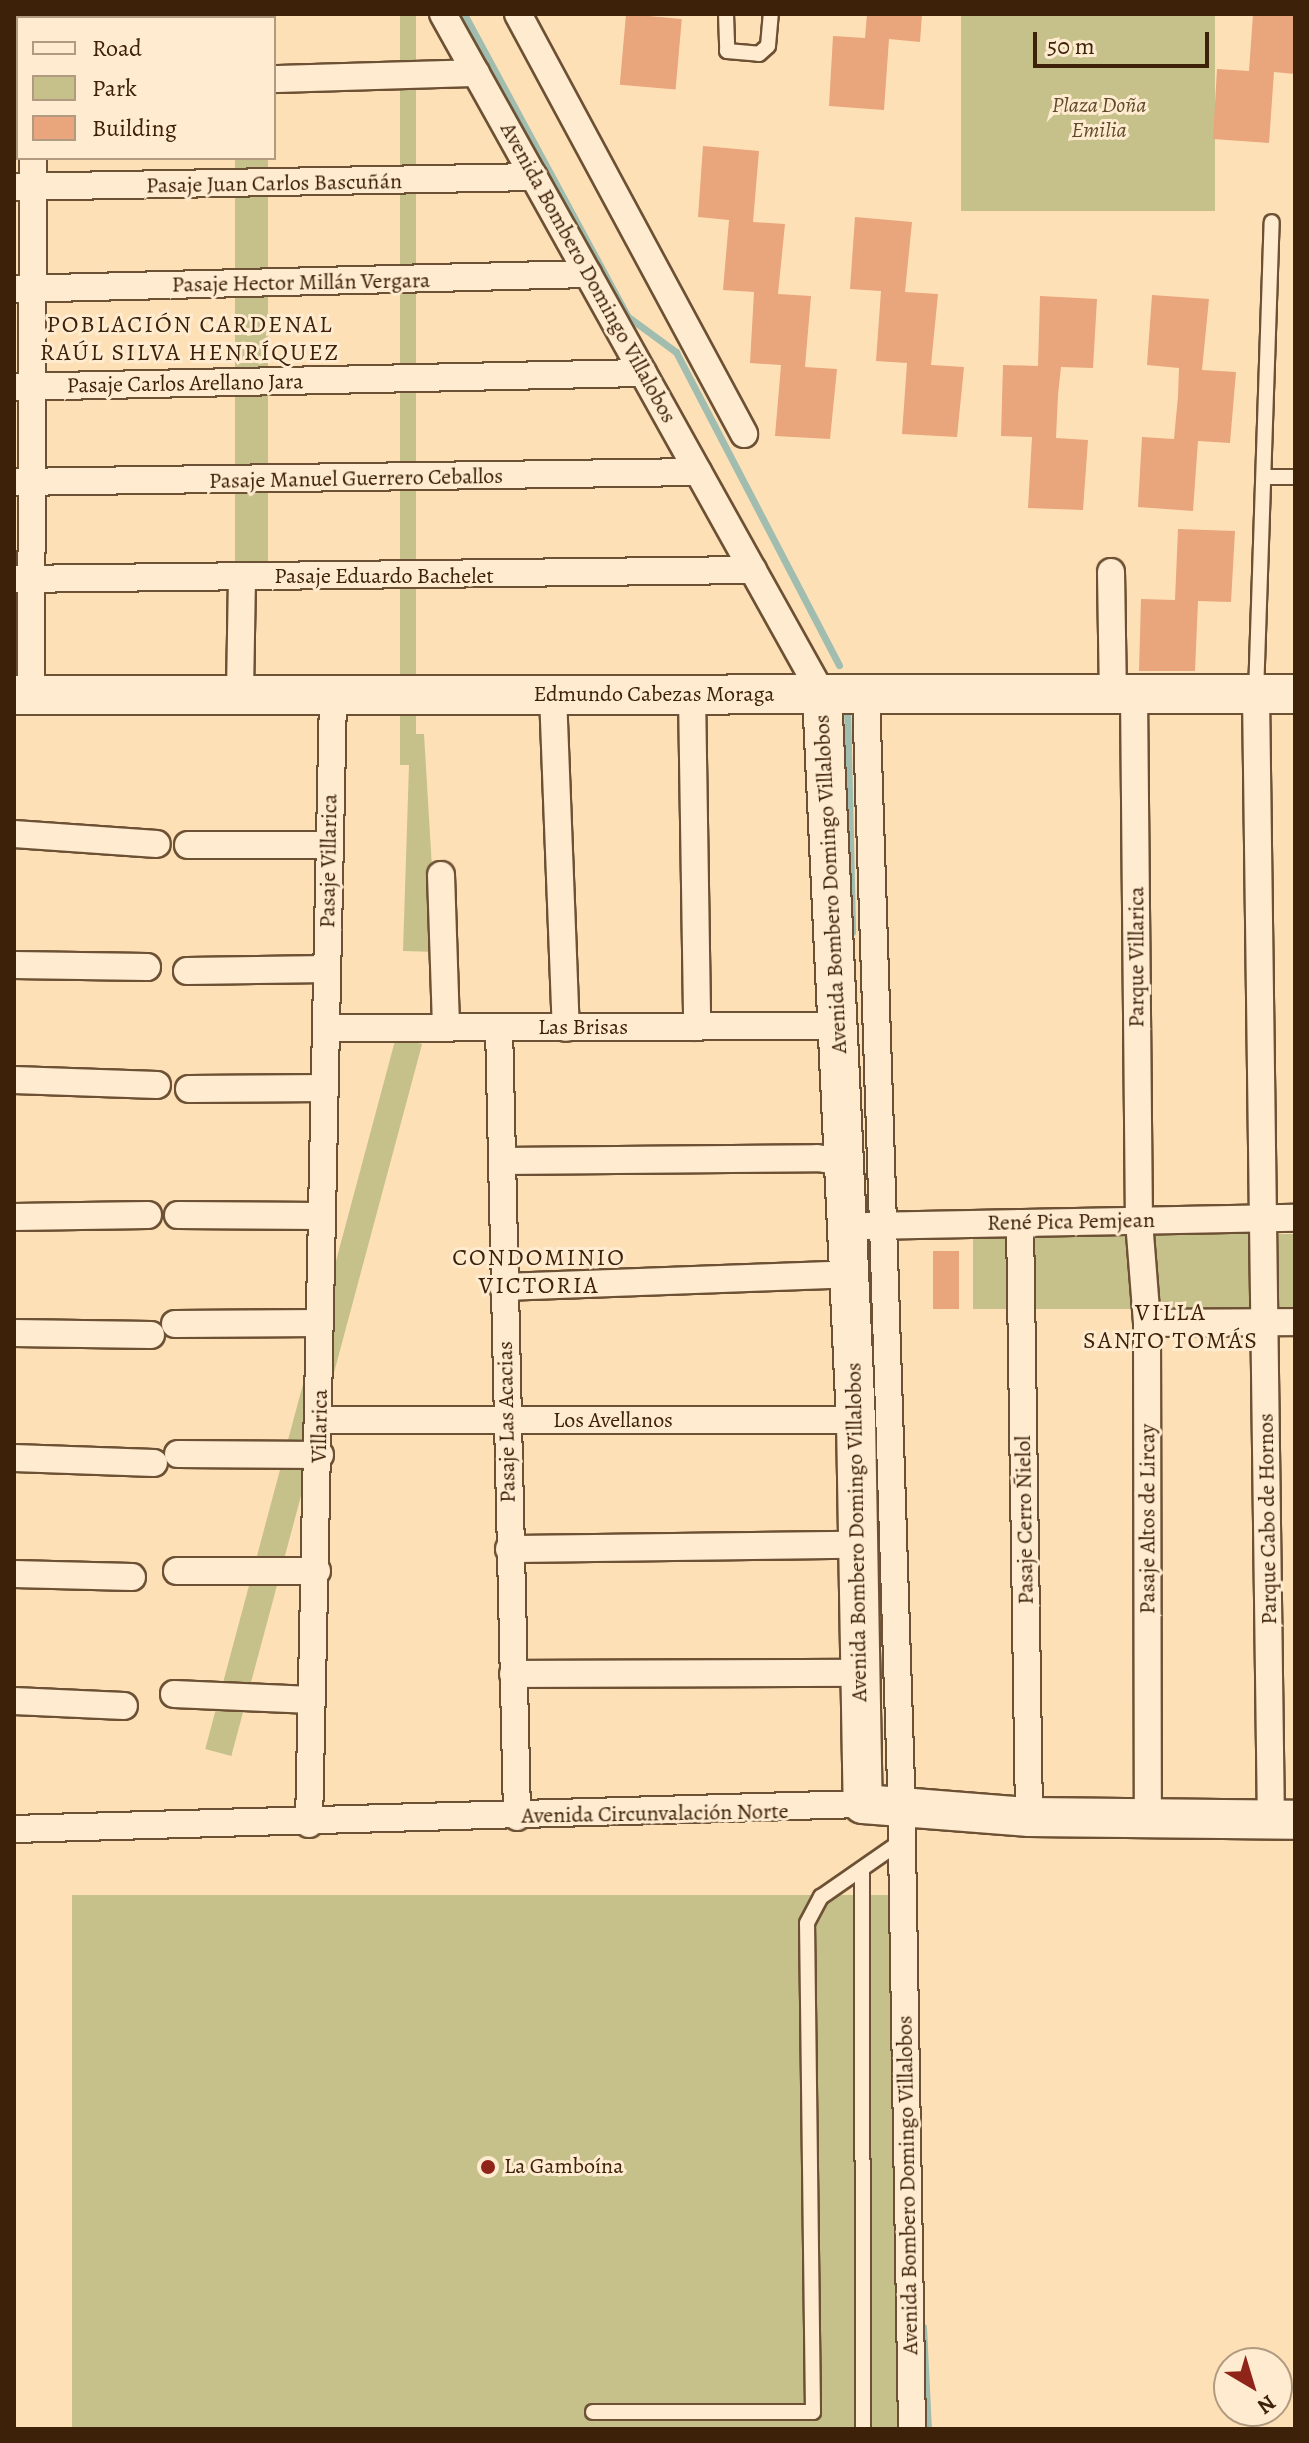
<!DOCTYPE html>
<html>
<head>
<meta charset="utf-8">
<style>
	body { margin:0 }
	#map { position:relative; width:1309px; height:2443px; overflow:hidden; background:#fee0b7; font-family:Alegreya,serif }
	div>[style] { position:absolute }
	.green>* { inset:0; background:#c6c08a; transform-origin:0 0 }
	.stream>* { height:7px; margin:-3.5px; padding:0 3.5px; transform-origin:3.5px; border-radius:3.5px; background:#a0bdaf }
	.building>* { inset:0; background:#e9a57b; transform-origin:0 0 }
	.roads { filter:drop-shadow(2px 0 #6d5134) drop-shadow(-2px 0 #6d5134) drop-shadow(0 2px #6d5134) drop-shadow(0 -2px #6d5134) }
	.lane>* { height:14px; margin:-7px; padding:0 7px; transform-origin:7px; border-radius:7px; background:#feebd0 }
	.street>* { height:26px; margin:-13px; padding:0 13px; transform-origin:13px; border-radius:13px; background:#feebd0 }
	.secondary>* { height:38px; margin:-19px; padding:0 19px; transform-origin:19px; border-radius:19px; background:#feebd0 }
	.dots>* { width:22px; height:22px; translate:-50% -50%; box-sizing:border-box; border:4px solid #feebd0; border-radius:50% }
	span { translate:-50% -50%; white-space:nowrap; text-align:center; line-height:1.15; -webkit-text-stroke:6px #feebd0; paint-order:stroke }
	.park-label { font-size:22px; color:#5f4928; font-style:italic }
	.street-label { font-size:22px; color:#3d2108 }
	.poi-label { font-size:22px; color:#3d2108 }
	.left { translate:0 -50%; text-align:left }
	.neighbourhood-label { font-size:24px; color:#3d2108; letter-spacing:2px }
	.frame { position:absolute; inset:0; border:16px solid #3d2108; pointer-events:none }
	.legend { position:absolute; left:16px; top:16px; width:260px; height:144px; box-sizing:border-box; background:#feebd0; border:2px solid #b19a80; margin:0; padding:10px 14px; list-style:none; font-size:24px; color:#3d2108 }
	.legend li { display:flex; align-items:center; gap:16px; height:40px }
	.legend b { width:40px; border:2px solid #b19a80 }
	.north { position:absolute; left:1213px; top:2347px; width:80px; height:80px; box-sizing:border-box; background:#feebd0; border:2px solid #b19a80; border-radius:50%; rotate:142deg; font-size:22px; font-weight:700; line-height:32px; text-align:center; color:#3d2108 }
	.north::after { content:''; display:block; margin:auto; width:28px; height:36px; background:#8f2418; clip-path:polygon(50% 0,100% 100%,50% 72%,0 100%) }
	.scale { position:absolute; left:1033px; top:32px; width:176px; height:36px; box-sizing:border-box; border:4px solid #3d2108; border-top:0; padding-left:10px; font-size:24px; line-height:28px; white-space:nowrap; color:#3d2108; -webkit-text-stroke:6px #feebd0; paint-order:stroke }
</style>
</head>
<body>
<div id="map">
	<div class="green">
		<div style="clip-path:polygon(105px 14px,238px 14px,105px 18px)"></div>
		<div style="left:400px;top:14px;width:16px;height:751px"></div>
		<div style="left:961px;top:14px;width:254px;height:197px"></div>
		<div style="left:235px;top:158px;width:33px;height:411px"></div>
		<div style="clip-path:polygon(410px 734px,424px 734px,437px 952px,403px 951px)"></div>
		<div style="left:396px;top:1037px;width:27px;height:737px;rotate:15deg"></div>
		<div style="left:1295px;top:1234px;width:75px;height:322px;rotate:90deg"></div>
		<div style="left:903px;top:1895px;width:534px;height:831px;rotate:90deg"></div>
	</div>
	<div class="stream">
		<div style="left:464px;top:14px;width:343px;rotate:61.6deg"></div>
		<div style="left:627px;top:316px;width:61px;rotate:36.3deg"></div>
		<div style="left:676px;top:352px;width:353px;rotate:62.5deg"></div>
		<div style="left:847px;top:705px;width:227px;rotate:88.7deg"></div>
		<div style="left:923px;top:2327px;width:102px;rotate:87.2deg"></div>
	</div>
	<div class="building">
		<div style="left:626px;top:14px;width:56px;height:71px;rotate:5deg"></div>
		<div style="clip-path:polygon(867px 14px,922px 14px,920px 42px,889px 39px,884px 110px,829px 106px,833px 36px,865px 38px)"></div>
		<div style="clip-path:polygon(1253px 14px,1295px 14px,1295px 74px,1274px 72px,1269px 143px,1213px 139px,1217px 69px,1249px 71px)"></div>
		<div style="clip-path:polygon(703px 146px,759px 151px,753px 222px,785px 224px,778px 294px,811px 296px,805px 367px,837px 369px,830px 439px,775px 436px,781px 365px,750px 363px,754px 292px,723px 290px,729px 220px,698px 217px)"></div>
		<div style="clip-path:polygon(855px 217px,912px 222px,905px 292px,938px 294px,931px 365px,964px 367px,957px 437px,902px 434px,907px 363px,876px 361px,881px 291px,850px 289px)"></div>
		<div style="clip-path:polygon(1152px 295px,1209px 299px,1202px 370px,1236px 372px,1230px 443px,1198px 441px,1193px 511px,1138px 507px,1142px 437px,1174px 439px,1178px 396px,1179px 368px,1147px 365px)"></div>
		<div style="clip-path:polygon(1040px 296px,1097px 299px,1093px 368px,1061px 367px,1058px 395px,1056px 438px,1088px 440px,1083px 510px,1028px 508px,1032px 437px,1001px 436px,1003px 365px,1038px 366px)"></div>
		<div style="clip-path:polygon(1178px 529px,1235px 531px,1231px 602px,1198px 601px,1195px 671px,1139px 671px,1141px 599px,1175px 600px)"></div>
		<div style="left:933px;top:1251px;width:26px;height:58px"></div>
	</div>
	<div class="roads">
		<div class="lane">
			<div style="left:726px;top:14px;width:37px;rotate:88deg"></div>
			<div style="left:727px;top:51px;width:32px;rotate:5deg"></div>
			<div style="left:759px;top:54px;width:12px;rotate:-42deg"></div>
			<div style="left:768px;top:46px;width:32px;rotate:-85deg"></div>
			<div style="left:1265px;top:477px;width:30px"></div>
			<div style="left:1256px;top:694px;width:472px;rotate:-88.1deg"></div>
			<div style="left:862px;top:1870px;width:559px;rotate:89.9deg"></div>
			<div style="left:593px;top:2412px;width:220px"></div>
			<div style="left:813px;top:2412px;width:489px;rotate:-90.7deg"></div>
			<div style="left:807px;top:1923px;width:30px;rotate:-62deg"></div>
			<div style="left:821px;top:1897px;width:100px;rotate:-34.8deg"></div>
		</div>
		<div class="street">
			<div style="left:443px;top:14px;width:778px;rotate:60.87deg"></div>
			<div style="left:518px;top:14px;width:477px;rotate:61.7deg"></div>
			<div style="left:37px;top:18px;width:4px;rotate:-90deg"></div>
			<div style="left:274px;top:79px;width:202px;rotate:-1.7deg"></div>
			<div style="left:14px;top:88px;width:4px"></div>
			<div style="left:14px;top:187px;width:520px;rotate:-1.1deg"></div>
			<div style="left:14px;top:289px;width:574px;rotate:-1.5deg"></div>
			<div style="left:14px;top:387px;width:629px;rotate:-1.28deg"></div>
			<div style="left:14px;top:482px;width:684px;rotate:-0.84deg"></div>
			<div style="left:1111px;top:572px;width:122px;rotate:89.1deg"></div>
			<div style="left:14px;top:579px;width:739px;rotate:-0.7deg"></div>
			<div style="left:240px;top:692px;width:114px;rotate:-89deg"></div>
			<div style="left:692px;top:694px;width:333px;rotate:89.1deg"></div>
			<div style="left:1134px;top:694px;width:527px;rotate:89.46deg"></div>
			<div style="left:1139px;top:1221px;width:102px;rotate:85.5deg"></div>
			<div style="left:1147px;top:1323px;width:494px;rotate:89.9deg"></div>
			<div style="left:1256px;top:694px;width:1126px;rotate:89.24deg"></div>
			<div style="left:31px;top:695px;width:537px;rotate:-89.79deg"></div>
			<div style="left:553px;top:695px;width:333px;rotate:87.8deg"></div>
			<div style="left:866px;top:695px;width:1091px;rotate:88.16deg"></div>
			<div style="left:901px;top:1785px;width:644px;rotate:89.02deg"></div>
			<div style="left:14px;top:834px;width:143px;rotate:4deg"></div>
			<div style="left:188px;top:845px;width:141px"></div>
			<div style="left:441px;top:875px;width:153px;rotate:88.1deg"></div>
			<div style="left:14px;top:965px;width:133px;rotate:0.9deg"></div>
			<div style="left:187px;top:971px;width:140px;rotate:-0.8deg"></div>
			<div style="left:499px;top:1027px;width:790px;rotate:88.69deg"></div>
			<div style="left:329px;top:1028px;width:509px;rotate:-0.23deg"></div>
			<div style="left:14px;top:1080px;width:143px;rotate:2deg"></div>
			<div style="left:189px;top:1089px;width:136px;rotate:-0.4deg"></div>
			<div style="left:502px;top:1161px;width:315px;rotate:-0.5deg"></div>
			<div style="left:817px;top:1158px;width:27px;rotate:8deg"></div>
			<div style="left:178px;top:1215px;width:142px;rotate:0.4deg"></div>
			<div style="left:14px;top:1217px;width:134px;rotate:-0.9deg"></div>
			<div style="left:1020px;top:1223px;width:594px;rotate:89.13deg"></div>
			<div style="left:867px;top:1226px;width:428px;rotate:-1.1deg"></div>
			<div style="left:503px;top:1287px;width:348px;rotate:-2.1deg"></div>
			<div style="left:1147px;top:1323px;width:148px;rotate:-0.4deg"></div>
			<div style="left:175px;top:1324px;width:145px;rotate:-0.4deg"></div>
			<div style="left:14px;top:1333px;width:137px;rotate:0.8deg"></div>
			<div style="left:321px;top:1420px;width:535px"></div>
			<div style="left:178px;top:1454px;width:142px;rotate:0.4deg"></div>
			<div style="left:14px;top:1458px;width:140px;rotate:2deg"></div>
			<div style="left:509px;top:1549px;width:349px;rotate:-0.7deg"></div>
			<div style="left:177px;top:1571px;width:140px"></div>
			<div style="left:14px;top:1574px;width:118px;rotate:1.5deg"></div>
			<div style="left:513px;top:1674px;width:348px;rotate:-0.2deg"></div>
			<div style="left:174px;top:1694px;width:138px;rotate:2.5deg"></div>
			<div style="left:14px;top:1701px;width:110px;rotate:2.6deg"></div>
			<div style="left:309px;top:1824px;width:1130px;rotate:-88.78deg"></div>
			<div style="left:14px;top:1829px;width:849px;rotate:-1.69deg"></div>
		</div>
		<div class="secondary">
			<div style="left:822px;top:694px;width:727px;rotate:87.32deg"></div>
			<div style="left:856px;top:1420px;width:384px;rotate:89deg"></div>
			<div style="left:863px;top:1804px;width:167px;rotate:4.5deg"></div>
			<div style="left:1029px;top:1817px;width:266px;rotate:0.6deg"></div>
			<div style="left:14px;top:695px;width:1281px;rotate:-0.04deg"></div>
		</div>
	</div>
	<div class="dots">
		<div style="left:488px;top:2167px;background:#8f2418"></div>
	</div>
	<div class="park-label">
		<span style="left:1099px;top:118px">Plaza Doña<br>Emilia</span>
	</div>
	<div class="street-label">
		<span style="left:274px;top:184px;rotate:-1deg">Pasaje Juan Carlos Bascuñán</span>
		<span style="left:588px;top:273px;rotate:61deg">Avenida Bombero Domingo Villalobos</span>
		<span style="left:301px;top:283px;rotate:-1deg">Pasaje Hector Millán Vergara</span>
		<span style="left:185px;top:384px;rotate:-1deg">Pasaje Carlos Arellano Jara</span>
		<span style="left:356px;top:479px;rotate:-1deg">Pasaje Manuel Guerrero Ceballos</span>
		<span style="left:384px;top:577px">Pasaje Eduardo Bachelet</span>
		<span style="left:654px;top:695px">Edmundo Cabezas Moraga</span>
		<span style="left:329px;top:861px;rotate:-89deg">Pasaje Villarica</span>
		<span style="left:831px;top:884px;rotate:-93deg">Avenida Bombero Domingo Villalobos</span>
		<span style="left:1137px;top:957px;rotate:-90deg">Parque Villarica</span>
		<span style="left:583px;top:1028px">Las Brisas</span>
		<span style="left:1071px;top:1222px;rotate:-1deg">René Pica Pemjean</span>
		<span style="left:613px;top:1421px">Los Avellanos</span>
		<span style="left:507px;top:1422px;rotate:-91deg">Pasaje Las Acacias</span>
		<span style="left:320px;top:1426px;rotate:-89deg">Villarica</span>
		<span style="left:1148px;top:1519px;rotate:-90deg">Pasaje Altos de Lircay</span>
		<span style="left:1268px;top:1519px;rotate:-91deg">Parque Cabo de Hornos</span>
		<span style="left:1025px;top:1520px;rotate:-91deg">Pasaje Cerro Ñielol</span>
		<span style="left:857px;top:1532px;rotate:-91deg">Avenida Bombero Domingo Villalobos</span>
		<span style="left:655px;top:1814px;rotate:-1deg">Avenida Circunvalación Norte</span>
		<span style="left:908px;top:2185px;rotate:-91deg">Avenida Bombero Domingo Villalobos</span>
	</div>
	<div class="poi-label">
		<span class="left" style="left:504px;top:2167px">La Gamboína</span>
	</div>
	<div class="neighbourhood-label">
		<span style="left:190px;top:339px">POBLACIÓN CARDENAL<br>RAÚL SILVA HENRÍQUEZ</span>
		<span style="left:539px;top:1272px">CONDOMINIO<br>VICTORIA</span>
		<span style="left:1171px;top:1327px">VILLA<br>SANTO TOMÁS</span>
	</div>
	<div class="frame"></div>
	<ul class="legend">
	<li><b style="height:10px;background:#feebd0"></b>Road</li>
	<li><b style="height:22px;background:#c6c08a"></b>Park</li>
	<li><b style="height:22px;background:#e9a57b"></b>Building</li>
	</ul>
	<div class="north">N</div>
	<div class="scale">50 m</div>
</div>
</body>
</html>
